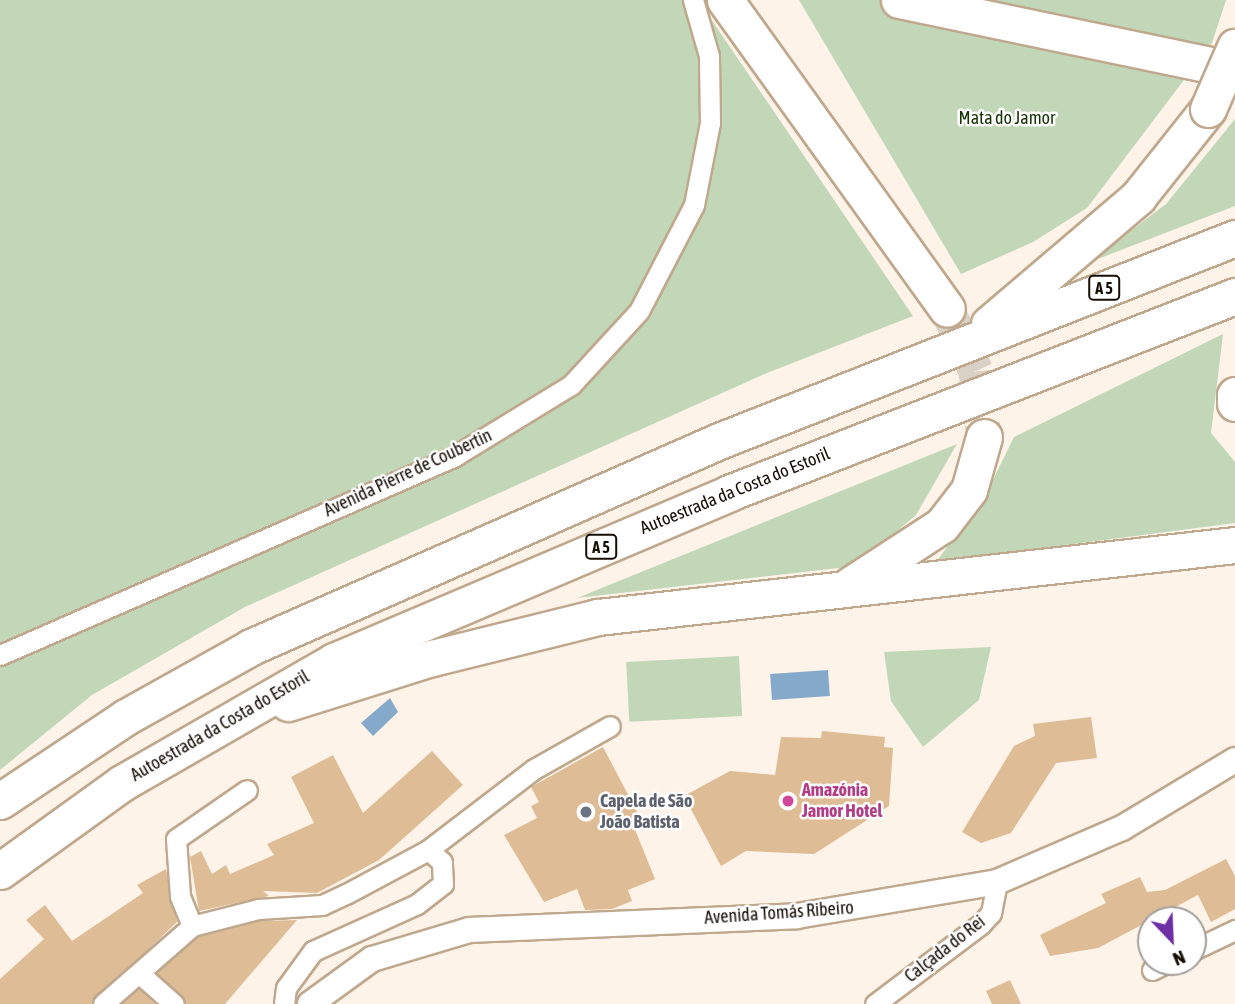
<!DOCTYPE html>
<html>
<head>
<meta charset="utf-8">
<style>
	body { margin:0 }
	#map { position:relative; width:1235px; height:1004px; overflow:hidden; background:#fdf3e8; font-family:"Asap Condensed",sans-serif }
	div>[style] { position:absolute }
	.green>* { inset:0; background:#c1d7b7; transform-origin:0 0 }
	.water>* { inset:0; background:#84a9ca; transform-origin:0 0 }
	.building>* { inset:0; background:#ddbc96 }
	.motorway-tunnel>* { height:35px; margin-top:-17.5px; transform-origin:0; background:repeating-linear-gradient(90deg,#dad1c6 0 35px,transparent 0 53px) }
	.roads { filter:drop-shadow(2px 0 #bfa88d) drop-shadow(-2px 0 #bfa88d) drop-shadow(0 2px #bfa88d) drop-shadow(0 -2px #bfa88d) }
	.minor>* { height:19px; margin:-9.5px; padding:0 9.5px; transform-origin:9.5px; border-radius:9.5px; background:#fff }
	.tertiary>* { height:24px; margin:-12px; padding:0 12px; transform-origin:12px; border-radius:12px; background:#fff }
	.motorway>* { height:35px; margin:-17.5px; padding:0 17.5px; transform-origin:17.5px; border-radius:17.5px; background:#fff }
	.bridges { filter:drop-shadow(2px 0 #bfa88d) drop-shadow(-2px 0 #bfa88d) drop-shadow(0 2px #bfa88d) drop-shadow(0 -2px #bfa88d) }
	.motorway-bridge>* { height:35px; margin:-17.5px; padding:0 17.5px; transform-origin:17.5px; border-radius:17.5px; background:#fff }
	.dots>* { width:19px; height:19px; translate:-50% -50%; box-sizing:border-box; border:4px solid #fff; border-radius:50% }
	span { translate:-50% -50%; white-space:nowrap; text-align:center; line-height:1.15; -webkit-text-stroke:5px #fff; paint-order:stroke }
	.shield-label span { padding:2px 5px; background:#fff; border:2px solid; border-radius:5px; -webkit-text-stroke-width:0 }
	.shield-label { font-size:16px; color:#160e05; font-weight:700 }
	.park-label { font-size:18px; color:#183208 }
	.street-label { font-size:18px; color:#160e05 }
	.hotel-label { font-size:18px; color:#b23c85; font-weight:700 }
	.left { translate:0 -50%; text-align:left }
	.worship-label { font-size:18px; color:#5b616d; font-weight:700 }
	.north { position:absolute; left:1137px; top:906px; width:70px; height:70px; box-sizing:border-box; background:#fff; border:2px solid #a29f9b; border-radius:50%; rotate:157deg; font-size:19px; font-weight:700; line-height:28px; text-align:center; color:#160e05 }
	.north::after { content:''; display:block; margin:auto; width:24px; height:32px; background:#6e2fa4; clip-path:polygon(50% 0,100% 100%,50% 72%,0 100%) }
</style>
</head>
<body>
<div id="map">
	<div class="green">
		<div style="clip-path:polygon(0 0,698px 0,913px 316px,767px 373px,245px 607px,92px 695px,0 770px)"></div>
		<div style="clip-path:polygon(799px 0,1226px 0,1212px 43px,1087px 208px,1033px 242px,961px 274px)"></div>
		<div style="clip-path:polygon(1235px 119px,1235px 206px,1090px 262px,1166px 204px)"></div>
		<div style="clip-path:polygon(1223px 334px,1211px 433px,1235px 462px,1235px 523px,936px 562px,985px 496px,1014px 437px)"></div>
		<div style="clip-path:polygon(957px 444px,916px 515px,856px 566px,577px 598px)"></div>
		<div style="clip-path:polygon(991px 647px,979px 700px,923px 747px,891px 701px,884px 652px)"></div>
		<div style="left:739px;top:656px;width:60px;height:113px;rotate:87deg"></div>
	</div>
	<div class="water">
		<div style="left:828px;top:670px;width:26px;height:58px;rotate:86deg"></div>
		<div style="clip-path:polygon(390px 698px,398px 712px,373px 736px,361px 723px)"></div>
	</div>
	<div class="building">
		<div style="clip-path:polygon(1091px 717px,1097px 758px,1056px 763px,1011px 833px,981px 843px,962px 832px,1014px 746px,1035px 736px,1033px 724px)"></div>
		<div style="clip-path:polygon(822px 731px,885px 737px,884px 747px,893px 748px,889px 806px,814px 854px,746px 851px,721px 866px,684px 796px,730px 771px,775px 775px,781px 737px,821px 738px)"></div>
		<div style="clip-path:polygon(603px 747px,643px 823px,634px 827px,655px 879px,628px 890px,632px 901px,612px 909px,585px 910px,577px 889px,544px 902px,504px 835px,537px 818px,531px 806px,539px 802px,531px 787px)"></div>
		<div style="clip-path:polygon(432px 751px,463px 785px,379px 860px,317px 893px,263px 891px,269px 896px,199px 911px,190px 857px,201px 851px,212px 874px,226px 865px,230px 874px,274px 855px,267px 844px,314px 823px,291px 777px,333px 755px,363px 813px)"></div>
		<div style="clip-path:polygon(1226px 859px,1235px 876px,1235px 909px,1211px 922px,1198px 895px,1098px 948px,1050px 956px,1040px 935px,1106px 903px,1101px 894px,1140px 877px,1147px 892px,1165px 890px)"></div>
		<div style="clip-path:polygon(166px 869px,177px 922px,91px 1004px,0 1004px,0 979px,44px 939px,26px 920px,45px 905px,72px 941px,143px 893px,137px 885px)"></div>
		<div style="clip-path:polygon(297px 920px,225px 1004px,186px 1004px,157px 973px,198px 937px,260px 921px)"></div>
		<div style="clip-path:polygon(1010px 980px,1021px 1004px,992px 1004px,986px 991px)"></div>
		<div style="clip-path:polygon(139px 989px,155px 1004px,122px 1004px)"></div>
	</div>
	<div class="motorway-tunnel">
		<div style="left:947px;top:309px;width:68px;rotate:64.9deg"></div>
		<div style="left:976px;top:371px;width:66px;rotate:83.1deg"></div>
	</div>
	<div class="roads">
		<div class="minor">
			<div style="left:0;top:655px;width:497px;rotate:-23.6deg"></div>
			<div style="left:455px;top:456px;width:136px;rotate:-31.5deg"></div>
			<div style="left:571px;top:385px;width:100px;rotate:-47.4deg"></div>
			<div style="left:639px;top:311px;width:119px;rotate:-62.6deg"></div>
			<div style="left:694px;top:205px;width:84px;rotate:-79deg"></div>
			<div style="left:710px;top:123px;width:67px;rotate:-90.9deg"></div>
			<div style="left:709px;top:56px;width:58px;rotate:-105.9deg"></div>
			<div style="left:192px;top:926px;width:32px;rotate:-112deg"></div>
			<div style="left:180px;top:896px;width:57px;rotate:-94deg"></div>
			<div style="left:176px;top:839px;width:86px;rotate:-34.6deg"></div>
			<div style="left:1193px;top:950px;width:47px;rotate:-25.5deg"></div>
			<div style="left:1152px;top:970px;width:18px;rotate:-27deg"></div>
			<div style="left:140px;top:974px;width:45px;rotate:41.4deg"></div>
			<div style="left:103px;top:1004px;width:118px;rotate:-41.2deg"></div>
			<div style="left:192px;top:926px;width:68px;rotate:-14.4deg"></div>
			<div style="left:258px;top:909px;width:64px;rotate:-3.6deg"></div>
			<div style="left:322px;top:905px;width:26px;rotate:-25deg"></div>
			<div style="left:346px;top:894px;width:93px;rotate:-28.2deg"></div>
			<div style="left:428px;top:850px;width:133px;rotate:-37.4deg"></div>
			<div style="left:534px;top:769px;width:87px;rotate:-29.5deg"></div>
			<div style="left:284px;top:1004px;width:16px;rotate:-83deg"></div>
			<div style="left:286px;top:988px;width:46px;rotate:-53.9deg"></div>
			<div style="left:313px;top:951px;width:114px;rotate:-24.3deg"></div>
			<div style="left:417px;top:904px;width:33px;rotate:-38deg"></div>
			<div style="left:443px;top:884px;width:22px;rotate:-93deg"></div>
			<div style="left:442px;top:862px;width:18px;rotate:-139deg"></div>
			<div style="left:875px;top:1004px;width:133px;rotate:-37deg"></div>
			<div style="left:981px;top:924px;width:15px;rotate:-48deg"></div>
			<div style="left:991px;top:913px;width:32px;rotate:-79deg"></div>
		</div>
		<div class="tertiary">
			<div style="left:310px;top:1004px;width:77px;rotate:-36deg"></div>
			<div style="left:372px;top:959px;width:101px;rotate:-16.6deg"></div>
			<div style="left:469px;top:930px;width:328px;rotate:-2.4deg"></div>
			<div style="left:797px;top:916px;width:203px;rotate:-9.6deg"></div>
			<div style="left:997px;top:882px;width:136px;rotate:-23.4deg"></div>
			<div style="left:1122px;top:828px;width:132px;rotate:-31deg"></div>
		</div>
		<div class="motorway">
			<div style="left:725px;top:0;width:380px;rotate:54.3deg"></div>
			<div style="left:899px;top:0;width:343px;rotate:11.8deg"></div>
			<div style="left:989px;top:324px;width:196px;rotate:-40.4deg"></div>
			<div style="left:1138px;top:197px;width:112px;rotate:-51.5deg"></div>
			<div style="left:1235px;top:395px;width:8px;rotate:90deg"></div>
			<div style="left:850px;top:585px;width:110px;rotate:-33.1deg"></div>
			<div style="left:942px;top:525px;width:44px;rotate:-52.4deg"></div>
			<div style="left:969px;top:490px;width:55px;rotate:-74.2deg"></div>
			<div style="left:288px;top:703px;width:151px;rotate:-17.4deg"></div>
			<div style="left:432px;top:658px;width:171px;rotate:-13.9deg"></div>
			<div style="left:598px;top:617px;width:641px;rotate:-6.45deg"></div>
			<div style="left:0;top:801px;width:151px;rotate:-33.7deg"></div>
			<div style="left:126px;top:717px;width:143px;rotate:-29.2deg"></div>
			<div style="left:251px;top:647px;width:511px;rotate:-23.76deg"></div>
			<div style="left:719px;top:441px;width:554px;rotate:-21.48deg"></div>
			<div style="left:0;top:871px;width:150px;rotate:-35.8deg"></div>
			<div style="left:122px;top:783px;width:245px;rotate:-29.9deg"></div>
			<div style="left:334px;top:661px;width:429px;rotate:-23deg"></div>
			<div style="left:729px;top:493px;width:543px;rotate:-21.27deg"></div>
		</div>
	</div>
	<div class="bridges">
		<div class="motorway-bridge">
			<div style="left:1208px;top:109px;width:68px;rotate:-66.5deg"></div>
		</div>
	</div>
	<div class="dots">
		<div style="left:788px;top:801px;background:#d1479c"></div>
		<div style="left:586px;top:812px;background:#6b7280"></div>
	</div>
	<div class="shield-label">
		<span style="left:1104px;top:288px">A 5</span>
		<span style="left:601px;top:547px">A 5</span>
	</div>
	<div class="park-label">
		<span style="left:1007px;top:118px">Mata do Jamor</span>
	</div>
	<div class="street-label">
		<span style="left:408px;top:473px;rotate:-25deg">Avenida Pierre de Coubertin</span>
		<span style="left:735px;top:491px;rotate:-22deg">Autoestrada da Costa do Estoril</span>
		<span style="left:220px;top:726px;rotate:-30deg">Autoestrada da Costa do Estoril</span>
		<span style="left:779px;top:913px;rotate:-4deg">Avenida Tomás Ribeiro</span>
		<span style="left:945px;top:949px;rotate:-38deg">Calçada do Rei</span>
	</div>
	<div class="hotel-label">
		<span class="left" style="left:802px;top:801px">Amazónia<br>Jamor Hotel</span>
	</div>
	<div class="worship-label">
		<span class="left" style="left:600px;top:812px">Capela de São<br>João Batista</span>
	</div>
	<div class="north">N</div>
</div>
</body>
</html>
